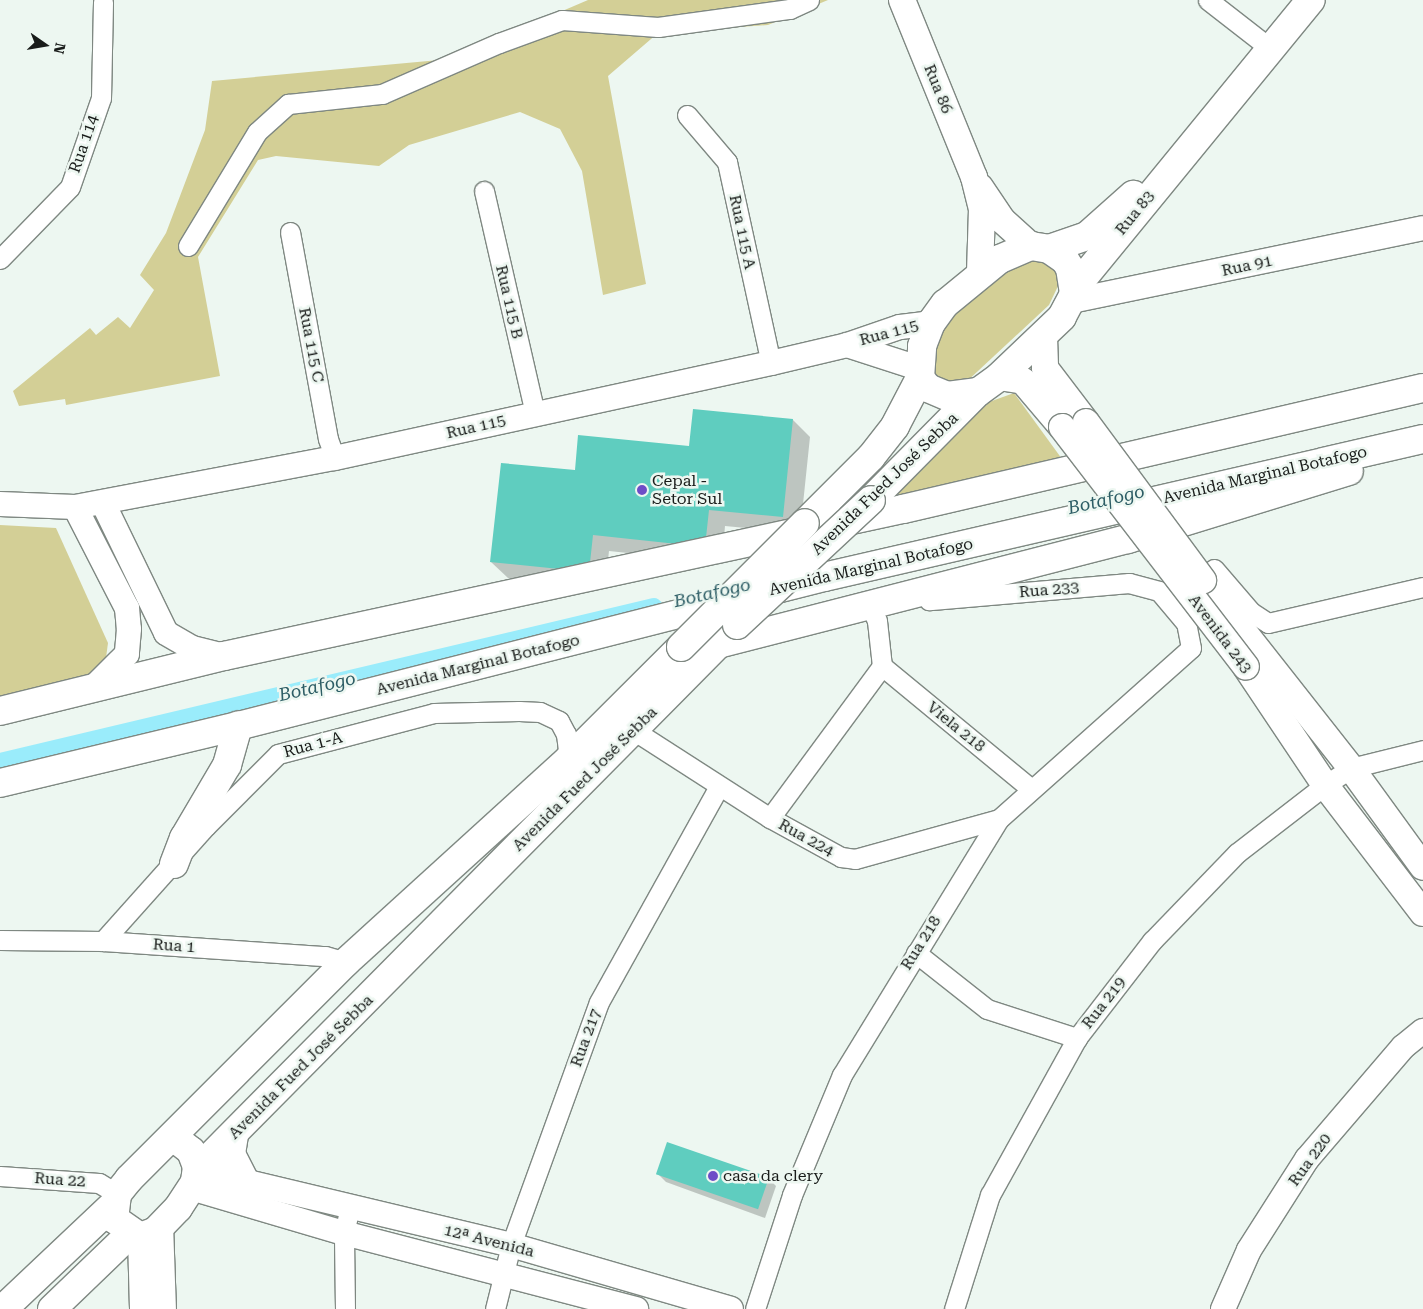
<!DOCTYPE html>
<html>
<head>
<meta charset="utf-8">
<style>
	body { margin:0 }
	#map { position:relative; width:1423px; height:1309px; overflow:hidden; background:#edf7f1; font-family:"Roboto Serif",serif }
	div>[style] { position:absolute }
	.green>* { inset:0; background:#d3cf96 }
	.shadow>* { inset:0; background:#0003 }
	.canal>* { height:18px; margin:-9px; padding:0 9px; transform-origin:9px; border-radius:9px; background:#9aecfb }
	.building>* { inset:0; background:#5fcdbf; transform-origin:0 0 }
	.roads { filter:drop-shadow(1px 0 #7f8882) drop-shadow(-1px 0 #7f8882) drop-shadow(0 1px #7f8882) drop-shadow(0 -1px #7f8882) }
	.minor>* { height:19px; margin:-9.5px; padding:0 9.5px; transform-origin:9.5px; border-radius:9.5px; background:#fff }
	.tertiary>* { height:24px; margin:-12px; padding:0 12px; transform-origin:12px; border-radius:12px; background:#fff }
	.secondary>* { height:26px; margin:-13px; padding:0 13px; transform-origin:13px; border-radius:13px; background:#fff }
	.primary>* { height:28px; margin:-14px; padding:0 14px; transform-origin:14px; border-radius:14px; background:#fff }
	.bridges { filter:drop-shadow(1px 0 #7f8882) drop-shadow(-1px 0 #7f8882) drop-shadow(0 1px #7f8882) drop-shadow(0 -1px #7f8882) }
	.secondary-bridge>* { height:26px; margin:-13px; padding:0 13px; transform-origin:13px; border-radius:13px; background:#fff }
	.primary-bridge>* { height:28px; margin:-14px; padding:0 14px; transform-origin:14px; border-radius:14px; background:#fff }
	.dots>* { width:14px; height:14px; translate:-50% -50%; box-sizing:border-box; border:2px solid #edf7f1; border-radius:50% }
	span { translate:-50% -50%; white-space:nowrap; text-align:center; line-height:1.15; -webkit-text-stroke:5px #edf7f1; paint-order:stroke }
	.street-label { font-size:16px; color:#191c1a }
	.poi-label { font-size:16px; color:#191c1a }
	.left { translate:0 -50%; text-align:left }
	.water-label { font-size:18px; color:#2d5d65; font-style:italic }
	.north { position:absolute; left:20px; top:20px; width:50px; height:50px; -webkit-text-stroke:4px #edf7f1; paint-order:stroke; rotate:103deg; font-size:14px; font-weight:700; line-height:20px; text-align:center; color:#191c1a }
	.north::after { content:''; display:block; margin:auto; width:18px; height:22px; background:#191c1a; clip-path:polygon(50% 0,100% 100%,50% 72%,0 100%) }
</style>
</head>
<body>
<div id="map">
	<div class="green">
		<div style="clip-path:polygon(588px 0,828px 0,768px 25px,658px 33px,608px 76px,646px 284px,603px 295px,582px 171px,560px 129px,520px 112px,409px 145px,379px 166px,276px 156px,258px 160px,198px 257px,220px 376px,66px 405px,65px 399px,19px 406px,13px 391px,90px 328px,96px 335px,118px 317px,130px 328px,154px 290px,140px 275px,166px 233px,205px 130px,212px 81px,450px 59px)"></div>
		<div style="clip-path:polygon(1028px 256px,1044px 259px,1056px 273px,1059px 284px,1049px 305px,964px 384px,933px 381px,930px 355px,943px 323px)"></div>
		<div style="clip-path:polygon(1014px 393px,1070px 470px,882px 510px,989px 402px)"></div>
		<div style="clip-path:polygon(0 525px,56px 528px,108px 643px,105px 665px,84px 689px,0 704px)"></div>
	</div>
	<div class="shadow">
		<div style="clip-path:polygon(793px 420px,810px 437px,800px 533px,725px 526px,722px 563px,609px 551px,605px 588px,508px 578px,491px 562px,576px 472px,690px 448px)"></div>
		<div style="clip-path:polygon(658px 1174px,768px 1178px,776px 1186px,765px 1218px,666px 1182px)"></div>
	</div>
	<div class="canal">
		<div style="left:0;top:762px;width:672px;rotate:-13.33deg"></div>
	</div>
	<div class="building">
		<div style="clip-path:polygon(693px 409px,793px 419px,783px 517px,709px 510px,705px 547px,593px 535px,589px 572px,490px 562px,501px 463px,575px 470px,578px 435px,689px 446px)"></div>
		<div style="left:667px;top:1142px;width:108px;height:34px;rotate:19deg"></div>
	</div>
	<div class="roads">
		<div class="minor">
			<div style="left:1208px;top:0;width:80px;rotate:37.9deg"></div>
			<div style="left:687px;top:115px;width:62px;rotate:49.6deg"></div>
			<div style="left:727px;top:162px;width:206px;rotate:77.7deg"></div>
			<div style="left:484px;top:191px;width:229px;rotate:77.1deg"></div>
			<div style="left:290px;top:232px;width:210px;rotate:79.6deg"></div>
			<div style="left:328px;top:439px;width:20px;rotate:70deg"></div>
			<div style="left:188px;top:246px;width:133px;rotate:-58.8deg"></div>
			<div style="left:257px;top:132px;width:42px;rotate:-42.1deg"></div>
			<div style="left:288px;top:104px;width:95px;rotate:-6.1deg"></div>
			<div style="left:382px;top:94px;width:128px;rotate:-23.6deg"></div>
			<div style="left:499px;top:43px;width:67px;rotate:-20.1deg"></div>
			<div style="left:562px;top:20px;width:96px;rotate:4.2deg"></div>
			<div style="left:658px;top:27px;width:133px;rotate:-7.8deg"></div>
			<div style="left:790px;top:9px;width:21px;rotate:-25deg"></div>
			<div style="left:0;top:259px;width:100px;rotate:-45.8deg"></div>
			<div style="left:70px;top:187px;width:94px;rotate:-70.8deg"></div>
			<div style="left:101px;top:98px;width:96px;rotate:-88.8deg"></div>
			<div style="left:1214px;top:569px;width:57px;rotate:49.3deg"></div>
			<div style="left:1251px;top:612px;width:20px;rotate:33deg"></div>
			<div style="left:1268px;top:623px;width:159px;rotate:-13.1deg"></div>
			<div style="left:882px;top:604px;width:12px;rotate:175deg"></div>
			<div style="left:870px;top:605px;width:17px;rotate:66deg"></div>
			<div style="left:877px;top:621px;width:45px;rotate:83.7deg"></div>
			<div style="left:882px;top:666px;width:192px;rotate:39.5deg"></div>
			<div style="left:633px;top:730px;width:163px;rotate:32.7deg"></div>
			<div style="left:770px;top:818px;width:81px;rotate:28.8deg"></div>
			<div style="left:841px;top:857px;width:14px;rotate:8deg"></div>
			<div style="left:855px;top:859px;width:149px;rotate:-15.5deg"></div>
			<div style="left:770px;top:818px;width:189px;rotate:-53.6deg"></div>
			<div style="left:0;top:940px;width:103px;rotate:0.6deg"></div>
			<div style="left:103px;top:941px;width:223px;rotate:3.9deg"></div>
			<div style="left:325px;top:956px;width:22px;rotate:16deg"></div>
			<div style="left:103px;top:941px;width:154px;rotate:-48.2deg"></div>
			<div style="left:206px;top:826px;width:102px;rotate:-45deg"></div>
			<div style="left:278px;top:754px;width:161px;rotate:-14.7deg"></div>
			<div style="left:434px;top:713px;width:85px;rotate:-1.3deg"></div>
			<div style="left:519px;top:711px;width:21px;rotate:3deg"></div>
			<div style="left:540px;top:712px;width:21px;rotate:25deg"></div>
			<div style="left:559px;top:721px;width:15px;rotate:62deg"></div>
			<div style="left:566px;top:734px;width:25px;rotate:83deg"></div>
			<div style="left:916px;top:953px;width:90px;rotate:38.3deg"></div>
			<div style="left:987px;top:1009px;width:95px;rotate:17.9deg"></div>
			<div style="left:0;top:1176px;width:99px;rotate:4deg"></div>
			<div style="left:99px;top:1183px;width:21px;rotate:31deg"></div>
			<div style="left:345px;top:1309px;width:76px;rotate:-90.8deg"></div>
			<div style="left:344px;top:1233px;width:26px;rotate:-77deg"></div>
			<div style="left:495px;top:1309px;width:66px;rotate:-76deg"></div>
			<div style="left:511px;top:1245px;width:258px;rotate:-70.1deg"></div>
			<div style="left:599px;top:1002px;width:247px;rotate:-60.9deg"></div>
			<div style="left:755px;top:1309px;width:120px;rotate:-72deg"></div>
			<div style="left:792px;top:1195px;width:130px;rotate:-67.4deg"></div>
			<div style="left:842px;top:1075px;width:300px;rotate:-58.5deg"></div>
			<div style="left:999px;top:819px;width:257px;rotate:-41.7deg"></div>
			<div style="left:1191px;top:648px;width:25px;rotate:-101deg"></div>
			<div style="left:1186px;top:623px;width:42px;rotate:-130.2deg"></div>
			<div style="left:1159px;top:591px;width:31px;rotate:-165deg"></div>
			<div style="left:1129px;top:583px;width:201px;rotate:175.1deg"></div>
			<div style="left:954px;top:1309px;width:120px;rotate:-72.5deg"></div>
			<div style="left:990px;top:1195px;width:179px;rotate:-61deg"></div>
			<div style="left:1077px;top:1038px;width:123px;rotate:-52.3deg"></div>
			<div style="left:1152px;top:941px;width:122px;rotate:-46deg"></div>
			<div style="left:1237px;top:853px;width:111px;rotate:-37.7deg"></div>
			<div style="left:1325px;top:785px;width:31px;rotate:-33deg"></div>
			<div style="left:1351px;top:768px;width:74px;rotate:-14deg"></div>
		</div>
		<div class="tertiary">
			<div style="left:1071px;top:301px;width:359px;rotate:-11.7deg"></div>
			<div style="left:847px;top:345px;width:75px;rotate:17.9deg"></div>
			<div style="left:103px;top:503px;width:144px;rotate:64.1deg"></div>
			<div style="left:166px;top:633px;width:30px;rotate:30deg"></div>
			<div style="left:192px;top:648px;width:33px;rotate:14deg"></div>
			<div style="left:0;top:504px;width:75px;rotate:2.3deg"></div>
			<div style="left:75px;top:507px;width:265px;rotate:-10.7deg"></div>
			<div style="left:335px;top:458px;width:446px;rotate:-12.3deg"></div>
			<div style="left:771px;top:363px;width:78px;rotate:-13.3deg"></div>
			<div style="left:847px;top:345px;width:56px;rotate:-18.8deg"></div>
			<div style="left:900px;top:327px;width:31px;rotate:-7deg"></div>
			<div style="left:75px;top:507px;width:114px;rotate:62.8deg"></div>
			<div style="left:127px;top:608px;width:21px;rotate:85deg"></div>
			<div style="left:129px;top:629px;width:25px;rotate:95deg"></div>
			<div style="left:127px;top:654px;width:51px;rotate:135deg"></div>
			<div style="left:197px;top:1170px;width:323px;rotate:13.4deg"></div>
			<div style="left:511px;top:1245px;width:229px;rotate:16.2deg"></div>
			<div style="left:191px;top:1188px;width:159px;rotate:16.4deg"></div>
			<div style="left:344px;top:1233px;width:302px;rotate:14.6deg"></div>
			<div style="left:161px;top:1225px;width:84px;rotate:88deg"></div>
			<div style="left:140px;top:1237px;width:72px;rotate:88.4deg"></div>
			<div style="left:1223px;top:1309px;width:64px;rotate:-66.2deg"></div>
			<div style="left:1249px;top:1250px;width:108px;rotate:-57.5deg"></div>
			<div style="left:1307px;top:1159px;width:148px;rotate:-49.4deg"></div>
			<div style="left:1403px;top:1047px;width:26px;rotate:-39deg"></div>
		</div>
		<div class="secondary">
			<div style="left:902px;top:0;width:191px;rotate:67.9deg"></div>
			<div style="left:974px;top:177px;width:33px;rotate:76deg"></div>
			<div style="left:982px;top:209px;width:65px;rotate:91.8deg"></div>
			<div style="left:980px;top:187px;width:40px;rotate:56deg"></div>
			<div style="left:1002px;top:220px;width:39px;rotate:42deg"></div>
			<div style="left:1044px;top:337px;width:31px;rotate:88deg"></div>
			<div style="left:1045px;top:368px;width:68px;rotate:52.8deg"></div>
			<div style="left:999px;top:377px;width:24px;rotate:9deg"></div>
			<div style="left:1023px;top:381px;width:60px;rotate:49.7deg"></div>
			<div style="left:1203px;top:580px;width:239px;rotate:51.8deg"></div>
			<div style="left:1351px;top:768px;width:122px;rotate:54deg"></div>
			<div style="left:1246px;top:667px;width:142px;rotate:56.2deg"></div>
			<div style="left:1325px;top:785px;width:161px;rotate:52.6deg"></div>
		</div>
		<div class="primary">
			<div style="left:1031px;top:246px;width:18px;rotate:9deg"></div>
			<div style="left:1049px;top:249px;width:19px;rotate:35deg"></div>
			<div style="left:1065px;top:260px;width:9px;rotate:58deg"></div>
			<div style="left:1070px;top:268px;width:26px;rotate:81deg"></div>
			<div style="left:1074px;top:294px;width:26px;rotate:118deg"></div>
			<div style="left:1062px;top:317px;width:87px;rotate:136.4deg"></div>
			<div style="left:999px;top:377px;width:26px;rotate:144deg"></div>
			<div style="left:978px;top:392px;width:31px;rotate:173deg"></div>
			<div style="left:947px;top:396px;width:21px;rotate:-157deg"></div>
			<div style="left:928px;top:388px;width:13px;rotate:-129deg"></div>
			<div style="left:920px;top:378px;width:32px;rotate:-86deg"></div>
			<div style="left:922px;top:346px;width:25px;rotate:-69deg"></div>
			<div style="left:931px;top:323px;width:24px;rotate:-54deg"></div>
			<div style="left:945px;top:304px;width:71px;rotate:-39.3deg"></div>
			<div style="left:1000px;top:259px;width:34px;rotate:-23deg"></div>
			<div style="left:1049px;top:249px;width:40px;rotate:-18.9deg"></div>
			<div style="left:1087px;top:236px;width:62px;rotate:-41.7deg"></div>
			<div style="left:1075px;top:288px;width:372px;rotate:-50.7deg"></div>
			<div style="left:871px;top:500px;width:152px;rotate:-45.3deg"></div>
			<div style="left:805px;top:523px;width:93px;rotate:-45deg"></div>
			<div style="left:871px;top:457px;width:39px;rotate:-52deg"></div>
			<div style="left:895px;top:426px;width:54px;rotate:-62.5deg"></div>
			<div style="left:718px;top:644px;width:423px;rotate:-14.4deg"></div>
			<div style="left:1128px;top:539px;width:231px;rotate:-17.1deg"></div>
			<div style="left:0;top:711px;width:231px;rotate:-13.8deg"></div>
			<div style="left:224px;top:656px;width:695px;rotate:-12.22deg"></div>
			<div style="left:903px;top:509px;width:534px;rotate:-13.1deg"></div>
			<div style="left:0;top:783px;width:245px;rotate:-13.5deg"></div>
			<div style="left:238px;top:726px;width:605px;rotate:-14.27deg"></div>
			<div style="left:824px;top:577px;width:615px;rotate:-12.97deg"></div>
			<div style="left:174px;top:864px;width:28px;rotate:-69deg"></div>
			<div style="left:184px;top:838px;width:85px;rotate:-59.5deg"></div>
			<div style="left:227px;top:765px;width:41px;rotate:-74.2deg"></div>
			<div style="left:234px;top:1135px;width:19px;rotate:99deg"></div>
			<div style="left:231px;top:1154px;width:29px;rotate:63deg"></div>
			<div style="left:169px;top:1141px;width:8px;rotate:-7deg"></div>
			<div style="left:177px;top:1140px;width:18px;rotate:38deg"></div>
			<div style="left:191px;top:1151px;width:17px;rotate:69deg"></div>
			<div style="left:197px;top:1167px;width:15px;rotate:98deg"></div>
			<div style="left:195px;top:1182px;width:31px;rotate:123deg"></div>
			<div style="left:178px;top:1208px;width:32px;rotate:134deg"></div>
			<div style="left:156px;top:1231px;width:17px;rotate:159deg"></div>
			<div style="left:140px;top:1237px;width:32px;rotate:-145deg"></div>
			<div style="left:114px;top:1219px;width:25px;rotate:-83deg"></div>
			<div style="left:117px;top:1194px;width:19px;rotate:-51deg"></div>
			<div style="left:129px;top:1179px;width:307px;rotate:-45deg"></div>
			<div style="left:346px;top:962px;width:302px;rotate:-42.3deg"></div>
			<div style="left:569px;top:759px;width:158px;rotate:-45deg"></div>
			<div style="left:197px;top:1170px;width:767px;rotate:-45.26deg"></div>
			<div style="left:3px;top:1309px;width:153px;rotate:-43.4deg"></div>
			<div style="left:52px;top:1309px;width:110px;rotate:-43.9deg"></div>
		</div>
	</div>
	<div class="bridges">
		<div class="secondary-bridge">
			<div style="left:1086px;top:422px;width:197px;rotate:53.5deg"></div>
			<div style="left:1062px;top:427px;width:302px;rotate:52.5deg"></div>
		</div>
		<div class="primary-bridge">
			<div style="left:737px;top:625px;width:183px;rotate:-43deg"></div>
			<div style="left:681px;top:647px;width:175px;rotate:-45deg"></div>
		</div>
	</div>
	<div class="dots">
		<div style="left:642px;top:490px;background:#6d4dc7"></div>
		<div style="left:713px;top:1176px;background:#6d4dc7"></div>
	</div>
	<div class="street-label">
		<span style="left:938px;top:89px;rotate:68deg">Rua 86</span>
		<span style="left:84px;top:144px;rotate:-71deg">Rua 114</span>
		<span style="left:1135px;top:213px;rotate:-51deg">Rua 83</span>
		<span style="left:742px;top:232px;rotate:78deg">Rua 115 A</span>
		<span style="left:1247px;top:266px;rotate:-12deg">Rua 91</span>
		<span style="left:509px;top:302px;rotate:77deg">Rua 115 B</span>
		<span style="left:889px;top:333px;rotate:-15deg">Rua 115</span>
		<span style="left:311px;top:345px;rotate:79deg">Rua 115 C</span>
		<span style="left:476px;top:427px;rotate:-13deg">Rua 115</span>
		<span style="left:1265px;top:475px;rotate:-13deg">Avenida Marginal Botafogo</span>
		<span style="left:885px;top:484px;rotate:-44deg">Avenida Fued José Sebba</span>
		<span style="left:871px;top:567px;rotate:-13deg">Avenida Marginal Botafogo</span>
		<span style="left:1049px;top:590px;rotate:-5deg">Rua 233</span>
		<span style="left:1220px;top:634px;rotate:53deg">Avenida 243</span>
		<span style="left:478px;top:665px;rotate:-14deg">Avenida Marginal Botafogo</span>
		<span style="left:956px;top:727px;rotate:39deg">Viela 218</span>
		<span style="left:313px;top:745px;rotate:-15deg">Rua 1-A</span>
		<span style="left:585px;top:779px;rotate:-45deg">Avenida Fued José Sebba</span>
		<span style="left:806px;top:838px;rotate:29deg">Rua 224</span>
		<span style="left:921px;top:943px;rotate:-58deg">Rua 218</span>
		<span style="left:174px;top:946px;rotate:4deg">Rua 1</span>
		<span style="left:1104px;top:1003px;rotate:-52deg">Rua 219</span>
		<span style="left:586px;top:1038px;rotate:-70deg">Rua 217</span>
		<span style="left:301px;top:1067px;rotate:-45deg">Avenida Fued José Sebba</span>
		<span style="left:1310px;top:1160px;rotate:-54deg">Rua 220</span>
		<span style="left:60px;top:1180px;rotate:4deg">Rua 22</span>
		<span style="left:489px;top:1241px;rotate:14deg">12ª Avenida</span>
	</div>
	<div class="poi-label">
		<span class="left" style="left:652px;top:490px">Cepal -<br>Setor Sul</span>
		<span class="left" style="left:723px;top:1176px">casa da clery</span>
	</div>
	<div class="water-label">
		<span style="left:1106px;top:500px;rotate:-13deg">Botafogo</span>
		<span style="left:712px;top:593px;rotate:-13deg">Botafogo</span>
		<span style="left:317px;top:687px;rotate:-13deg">Botafogo</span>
	</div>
	<div class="north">N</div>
</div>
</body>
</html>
